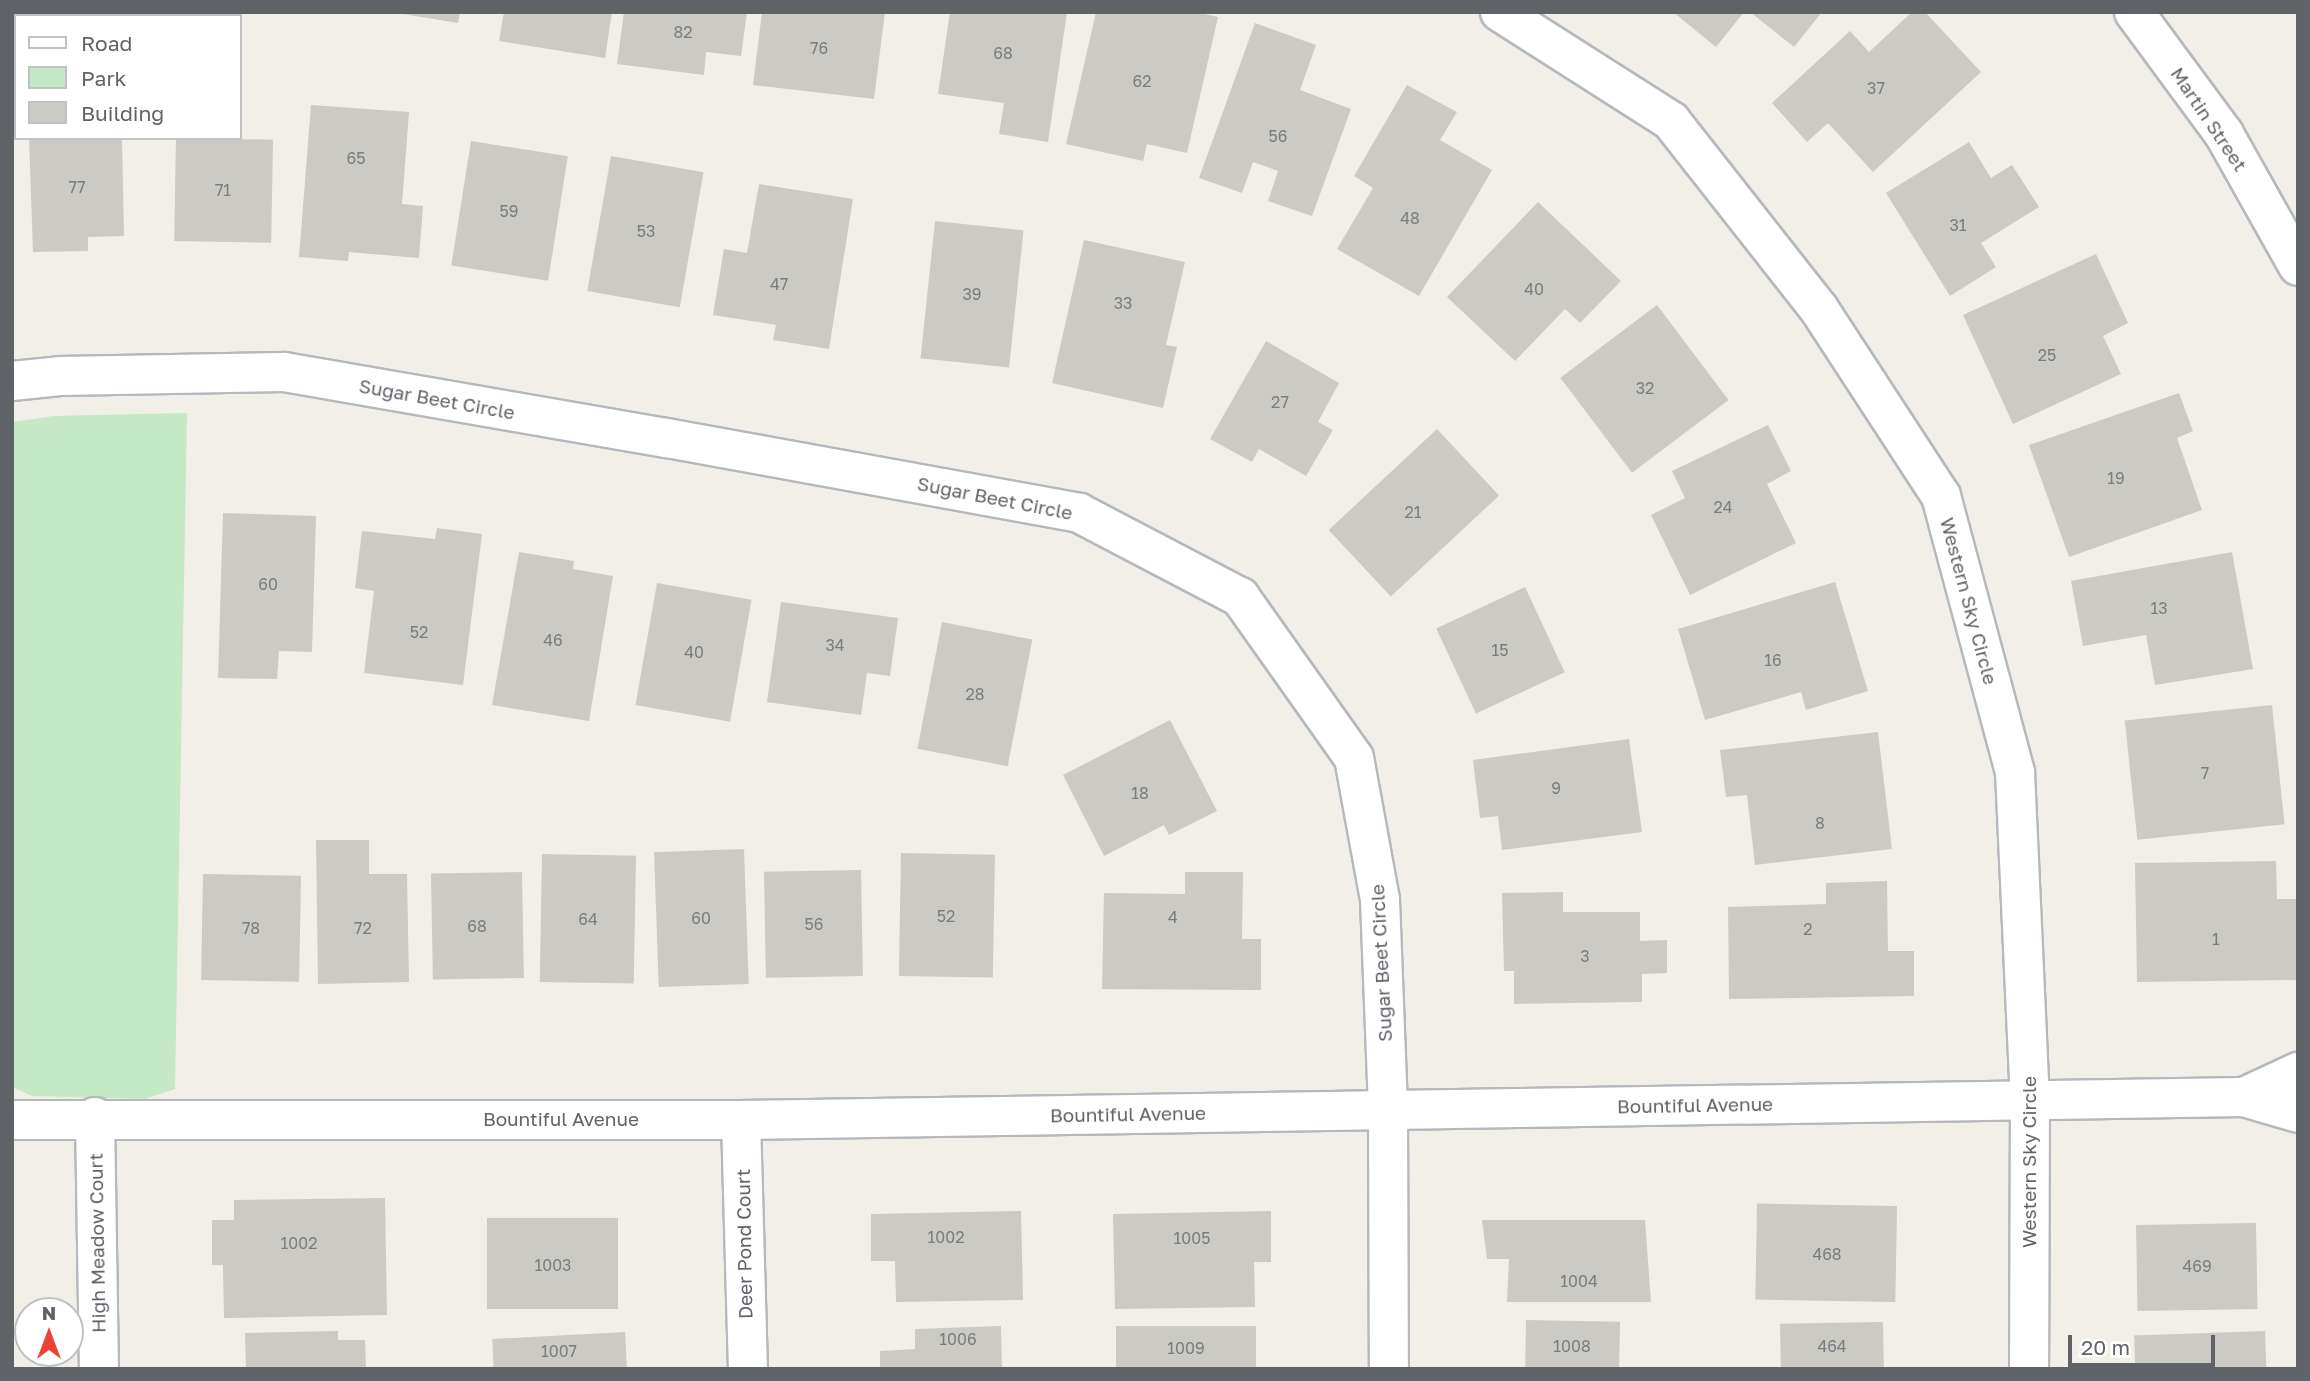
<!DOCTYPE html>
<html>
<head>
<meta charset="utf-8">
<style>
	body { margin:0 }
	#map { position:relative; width:2310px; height:1381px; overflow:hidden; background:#f1efe8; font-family:"Golos Text",sans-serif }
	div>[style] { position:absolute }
	.green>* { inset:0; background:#c5e8c5 }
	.building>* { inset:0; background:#cccac5; transform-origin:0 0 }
	.roads { filter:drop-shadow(2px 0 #b5b8bc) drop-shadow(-2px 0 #b5b8bc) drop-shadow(0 2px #b5b8bc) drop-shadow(0 -2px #b5b8bc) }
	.minor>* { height:38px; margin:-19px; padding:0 19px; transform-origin:19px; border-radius:19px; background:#fff }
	span { translate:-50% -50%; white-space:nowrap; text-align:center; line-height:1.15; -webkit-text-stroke:5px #fff; paint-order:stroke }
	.number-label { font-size:16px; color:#7a7d7f }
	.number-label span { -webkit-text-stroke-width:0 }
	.street-label { font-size:19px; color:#5f6368 }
	.frame { position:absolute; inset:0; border:14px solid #5f6368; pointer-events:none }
	.legend { position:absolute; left:14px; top:14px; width:228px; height:126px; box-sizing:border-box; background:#fff; border:2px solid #bfc1c3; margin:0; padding:9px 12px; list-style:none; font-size:21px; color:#5f6368 }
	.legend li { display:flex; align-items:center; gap:14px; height:35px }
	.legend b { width:35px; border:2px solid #bfc1c3 }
	.north { position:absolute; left:14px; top:1297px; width:70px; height:70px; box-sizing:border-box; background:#fff; border:2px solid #bfc1c3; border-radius:50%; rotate:0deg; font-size:19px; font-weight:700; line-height:28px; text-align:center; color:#5f6368 }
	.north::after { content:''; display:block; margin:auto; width:24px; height:32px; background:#ea4335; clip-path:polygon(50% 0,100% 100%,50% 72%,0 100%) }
	.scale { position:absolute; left:2068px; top:1335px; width:147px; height:32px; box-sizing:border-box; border:4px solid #5f6368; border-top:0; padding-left:9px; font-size:21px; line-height:24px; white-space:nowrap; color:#5f6368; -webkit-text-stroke:5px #fff; paint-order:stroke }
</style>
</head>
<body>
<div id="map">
	<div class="green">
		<div style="clip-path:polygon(187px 413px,175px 1089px,145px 1099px,32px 1096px,12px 1087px,12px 422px,54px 416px)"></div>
	</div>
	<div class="building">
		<div style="clip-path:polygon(87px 12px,157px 12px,157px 16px,87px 15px)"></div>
		<div style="clip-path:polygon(391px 12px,460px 12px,458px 23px)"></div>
		<div style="clip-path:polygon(504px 12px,612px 12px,605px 58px,499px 41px)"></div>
		<div style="clip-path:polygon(624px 12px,747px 12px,741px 56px,706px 52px,704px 75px,617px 64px)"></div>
		<div style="clip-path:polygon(762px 12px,885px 12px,874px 99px,753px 85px)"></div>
		<div style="clip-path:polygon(950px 12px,1067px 12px,1048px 142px,999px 134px,1004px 103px,938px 94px)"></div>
		<div style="clip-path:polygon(1096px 12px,1195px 12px,1218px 17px,1187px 153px,1147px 144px,1143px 161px,1066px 144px)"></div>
		<div style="clip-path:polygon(1673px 12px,1744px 12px,1716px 47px)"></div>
		<div style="clip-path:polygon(1750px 12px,1822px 12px,1794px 47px)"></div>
		<div style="clip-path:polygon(1912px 12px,1925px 12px,1981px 72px,1873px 172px,1828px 123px,1807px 142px,1772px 103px,1850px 31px,1869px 52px)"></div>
		<div style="clip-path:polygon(1255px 23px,1316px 45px,1300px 90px,1351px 109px,1312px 216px,1268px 201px,1278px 171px,1253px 162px,1242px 193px,1199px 178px)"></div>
		<div style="clip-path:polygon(1407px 85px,1457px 112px,1440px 140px,1492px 170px,1419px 296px,1337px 249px,1373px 188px,1354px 176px)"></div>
		<div style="clip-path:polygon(311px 105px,409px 112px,402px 204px,423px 206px,419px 258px,349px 252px,348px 261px,299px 257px)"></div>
		<div style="clip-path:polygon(29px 138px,122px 138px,124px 236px,88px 237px,88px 251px,33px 252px)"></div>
		<div style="left:176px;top:138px;width:97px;height:103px;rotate:1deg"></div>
		<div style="left:471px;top:141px;width:98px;height:126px;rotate:9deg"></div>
		<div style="clip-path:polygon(1969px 142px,1991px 178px,2012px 165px,2039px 207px,1981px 243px,1996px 267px,1950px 296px,1886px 193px)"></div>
		<div style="left:611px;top:156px;width:94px;height:137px;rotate:10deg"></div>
		<div style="clip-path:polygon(759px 184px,853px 199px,829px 349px,773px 340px,776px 325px,713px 315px,724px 249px,747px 253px)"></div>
		<div style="clip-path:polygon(1538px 202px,1621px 281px,1580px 323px,1565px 309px,1515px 361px,1447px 297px)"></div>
		<div style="left:935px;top:221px;width:89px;height:138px;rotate:6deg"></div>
		<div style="clip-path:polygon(1084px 240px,1185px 262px,1166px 345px,1177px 347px,1163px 408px,1052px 383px)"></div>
		<div style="clip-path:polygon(2096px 254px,2128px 323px,2103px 336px,2121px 374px,2013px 424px,1963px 315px)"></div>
		<div style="left:1657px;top:305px;width:119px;height:121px;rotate:53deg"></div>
		<div style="clip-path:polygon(1266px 341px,1339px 383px,1318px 422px,1333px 430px,1306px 476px,1259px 449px,1252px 462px,1210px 439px)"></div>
		<div style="clip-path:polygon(2179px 393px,2193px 431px,2177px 438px,2202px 510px,2069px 557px,2029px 445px)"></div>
		<div style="clip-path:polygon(1768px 425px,1791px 471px,1767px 484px,1796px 543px,1690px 595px,1651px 515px,1685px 498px,1672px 471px)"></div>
		<div style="left:1437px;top:429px;width:91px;height:148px;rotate:47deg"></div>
		<div style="clip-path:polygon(223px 513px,316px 516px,312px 652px,279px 651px,277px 679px,218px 678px)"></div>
		<div style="clip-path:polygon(437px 528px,482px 534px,463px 685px,364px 673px,374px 591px,355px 588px,362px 531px,435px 539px)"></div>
		<div style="clip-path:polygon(519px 552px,574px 561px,573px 569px,613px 576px,589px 721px,492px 705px)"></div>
		<div style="clip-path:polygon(2232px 552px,2253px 669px,2155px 685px,2146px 635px,2083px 646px,2071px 581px)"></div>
		<div style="clip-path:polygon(1835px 582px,1868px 691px,1806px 710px,1801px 692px,1705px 720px,1678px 629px)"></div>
		<div style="left:657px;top:583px;width:96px;height:124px;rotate:10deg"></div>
		<div style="left:1525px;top:587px;width:94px;height:98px;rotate:65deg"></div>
		<div style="clip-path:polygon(781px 602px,898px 618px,890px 676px,867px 673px,861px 715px,767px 702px)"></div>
		<div style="left:942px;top:622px;width:92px;height:129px;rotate:11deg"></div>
		<div style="left:2272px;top:705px;width:120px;height:148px;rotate:84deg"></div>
		<div style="clip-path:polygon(1170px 720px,1217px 811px,1169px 835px,1164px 825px,1104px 856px,1063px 775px)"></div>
		<div style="clip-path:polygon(1878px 732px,1892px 849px,1755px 865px,1747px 795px,1726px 797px,1720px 750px)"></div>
		<div style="clip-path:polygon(1629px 739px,1642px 832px,1502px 850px,1498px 816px,1480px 818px,1473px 760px)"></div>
		<div style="clip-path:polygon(316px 840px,369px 840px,369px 874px,407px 874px,409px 982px,318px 984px)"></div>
		<div style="left:744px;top:849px;width:135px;height:90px;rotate:88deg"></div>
		<div style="left:901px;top:853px;width:94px;height:123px;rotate:1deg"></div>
		<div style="left:542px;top:854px;width:94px;height:128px;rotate:1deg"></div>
		<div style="clip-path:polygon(2276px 861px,2277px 899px,2296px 899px,2297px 980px,2137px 982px,2135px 863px)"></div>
		<div style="left:861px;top:870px;width:106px;height:97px;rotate:89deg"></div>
		<div style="left:522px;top:872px;width:106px;height:91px;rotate:89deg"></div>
		<div style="clip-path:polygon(1185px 872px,1243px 872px,1242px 939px,1261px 939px,1261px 990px,1102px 989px,1104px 893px,1185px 894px)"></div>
		<div style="left:203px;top:874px;width:98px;height:106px;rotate:1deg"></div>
		<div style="clip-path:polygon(1887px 881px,1888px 951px,1914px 951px,1914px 996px,1729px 999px,1728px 907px,1826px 904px,1826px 883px)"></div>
		<div style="clip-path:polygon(1563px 892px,1563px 912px,1640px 912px,1640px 941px,1667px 940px,1667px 973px,1642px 974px,1642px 1002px,1514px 1004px,1514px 971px,1504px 971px,1502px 893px)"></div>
		<div style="clip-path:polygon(385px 1198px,387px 1315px,224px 1318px,223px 1265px,212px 1265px,212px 1220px,234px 1220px,234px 1200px)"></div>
		<div style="left:1897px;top:1206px;width:96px;height:140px;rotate:91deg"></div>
		<div style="clip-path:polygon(1021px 1211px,1023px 1300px,896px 1302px,895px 1261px,871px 1261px,871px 1214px)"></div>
		<div style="clip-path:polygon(1271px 1211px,1271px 1262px,1254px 1262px,1255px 1307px,1115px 1309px,1113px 1214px)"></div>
		<div style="left:618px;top:1218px;width:91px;height:131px;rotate:90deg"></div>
		<div style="clip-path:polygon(1482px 1220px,1645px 1220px,1651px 1302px,1507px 1302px,1509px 1259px,1487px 1259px)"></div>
		<div style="left:2256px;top:1223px;width:86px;height:120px;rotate:89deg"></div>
		<div style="left:1526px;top:1320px;width:94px;height:49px;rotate:1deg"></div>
		<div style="left:1883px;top:1322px;width:47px;height:103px;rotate:89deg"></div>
		<div style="clip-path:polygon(1001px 1326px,1002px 1369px,880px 1369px,880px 1351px,915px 1349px,915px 1329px)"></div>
		<div style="left:1256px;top:1326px;width:43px;height:140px;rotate:90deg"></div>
		<div style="clip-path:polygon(338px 1331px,338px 1340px,365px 1340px,366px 1369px,246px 1369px,245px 1333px)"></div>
		<div style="left:2265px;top:1331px;width:38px;height:131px;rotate:88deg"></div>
		<div style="left:625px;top:1332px;width:35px;height:133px;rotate:87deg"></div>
	</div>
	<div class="roads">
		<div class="minor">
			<div style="left:1500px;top:12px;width:203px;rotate:32.5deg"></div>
			<div style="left:1671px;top:121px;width:239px;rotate:51.8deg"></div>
			<div style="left:1819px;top:309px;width:223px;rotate:56.9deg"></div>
			<div style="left:1941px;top:496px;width:286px;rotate:75deg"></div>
			<div style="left:2015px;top:772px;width:328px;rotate:87.4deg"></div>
			<div style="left:2030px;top:1100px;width:269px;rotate:90.2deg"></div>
			<div style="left:2134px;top:12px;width:152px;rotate:53.6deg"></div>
			<div style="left:2224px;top:134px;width:151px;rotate:60.7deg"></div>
			<div style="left:12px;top:381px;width:48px;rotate:-5.9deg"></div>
			<div style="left:60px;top:376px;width:224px;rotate:-1deg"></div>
			<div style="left:284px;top:372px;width:389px;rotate:9.8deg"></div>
			<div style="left:667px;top:438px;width:419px;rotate:10.3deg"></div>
			<div style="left:1079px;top:513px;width:182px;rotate:27.6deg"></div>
			<div style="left:1240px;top:597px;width:197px;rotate:54.7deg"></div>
			<div style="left:1354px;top:758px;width:144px;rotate:79.6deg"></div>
			<div style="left:1380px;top:900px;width:210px;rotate:87.8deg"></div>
			<div style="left:1388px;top:1110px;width:259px;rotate:89.8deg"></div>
			<div style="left:2244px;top:1097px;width:60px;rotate:-24.8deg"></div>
			<div style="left:95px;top:1117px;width:252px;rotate:89.1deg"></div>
			<div style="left:12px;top:1120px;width:729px"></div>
			<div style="left:741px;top:1120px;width:1503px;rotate:-0.88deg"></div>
			<div style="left:2244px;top:1097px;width:56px;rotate:16.5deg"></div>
			<div style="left:741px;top:1120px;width:249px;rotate:88.4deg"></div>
		</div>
	</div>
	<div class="number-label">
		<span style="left:683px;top:32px">82</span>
		<span style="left:819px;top:48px">76</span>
		<span style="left:1003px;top:53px">68</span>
		<span style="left:1142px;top:81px">62</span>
		<span style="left:1876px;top:88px">37</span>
		<span style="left:1278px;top:136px">56</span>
		<span style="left:356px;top:158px">65</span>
		<span style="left:77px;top:187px">77</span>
		<span style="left:223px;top:190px">71</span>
		<span style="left:509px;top:211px">59</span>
		<span style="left:1410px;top:218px">48</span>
		<span style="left:1958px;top:225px">31</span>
		<span style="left:646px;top:231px">53</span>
		<span style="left:779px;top:284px">47</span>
		<span style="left:1534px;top:289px">40</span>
		<span style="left:972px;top:294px">39</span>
		<span style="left:1123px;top:303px">33</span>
		<span style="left:2047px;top:355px">25</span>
		<span style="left:1645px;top:388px">32</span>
		<span style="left:1280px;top:402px">27</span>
		<span style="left:2116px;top:478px">19</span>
		<span style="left:1723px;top:507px">24</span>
		<span style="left:1413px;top:512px">21</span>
		<span style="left:268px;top:584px">60</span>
		<span style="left:2159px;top:608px">13</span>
		<span style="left:419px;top:632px">52</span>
		<span style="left:553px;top:640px">46</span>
		<span style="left:835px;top:645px">34</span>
		<span style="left:1500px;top:650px">15</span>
		<span style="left:694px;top:652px">40</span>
		<span style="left:1773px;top:660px">16</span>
		<span style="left:975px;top:694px">28</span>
		<span style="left:2205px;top:773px">7</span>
		<span style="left:1556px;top:788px">9</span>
		<span style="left:1140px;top:793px">18</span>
		<span style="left:1820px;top:823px">8</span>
		<span style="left:946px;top:916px">52</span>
		<span style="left:1173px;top:917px">4</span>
		<span style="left:701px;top:918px">60</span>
		<span style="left:588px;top:919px">64</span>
		<span style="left:814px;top:924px">56</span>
		<span style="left:477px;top:926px">68</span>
		<span style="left:251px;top:928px">78</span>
		<span style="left:363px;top:928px">72</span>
		<span style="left:1808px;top:929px">2</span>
		<span style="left:2216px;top:939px">1</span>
		<span style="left:1585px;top:956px">3</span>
		<span style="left:946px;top:1237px">1002</span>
		<span style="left:1192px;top:1238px">1005</span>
		<span style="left:299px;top:1243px">1002</span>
		<span style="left:1827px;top:1254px">468</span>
		<span style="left:553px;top:1265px">1003</span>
		<span style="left:2197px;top:1266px">469</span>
		<span style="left:1579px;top:1281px">1004</span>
		<span style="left:958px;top:1339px">1006</span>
		<span style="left:1572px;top:1346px">1008</span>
		<span style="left:1832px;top:1346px">464</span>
		<span style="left:1186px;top:1348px">1009</span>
		<span style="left:559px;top:1351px">1007</span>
	</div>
	<div class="street-label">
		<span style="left:2209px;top:119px;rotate:56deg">Martin Street</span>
		<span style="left:437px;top:399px;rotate:10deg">Sugar Beet Circle</span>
		<span style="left:995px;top:498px;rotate:11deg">Sugar Beet Circle</span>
		<span style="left:1969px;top:601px;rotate:75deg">Western Sky Circle</span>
		<span style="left:1381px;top:963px;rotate:-93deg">Sugar Beet Circle</span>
		<span style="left:1695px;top:1105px;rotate:-1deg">Bountiful Avenue</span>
		<span style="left:1128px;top:1114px;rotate:-1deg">Bountiful Avenue</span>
		<span style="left:561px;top:1119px">Bountiful Avenue</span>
		<span style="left:2029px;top:1162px;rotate:-90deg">Western Sky Circle</span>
		<span style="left:97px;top:1243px;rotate:-91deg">High Meadow Court</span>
		<span style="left:744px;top:1244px;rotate:-91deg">Deer Pond Court</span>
	</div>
	<div class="frame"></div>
	<ul class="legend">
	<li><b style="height:9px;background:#fff"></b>Road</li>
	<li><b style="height:19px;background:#c5e8c5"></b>Park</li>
	<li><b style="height:19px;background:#cccac5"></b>Building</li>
	</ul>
	<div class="north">N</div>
	<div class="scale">20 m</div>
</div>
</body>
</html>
